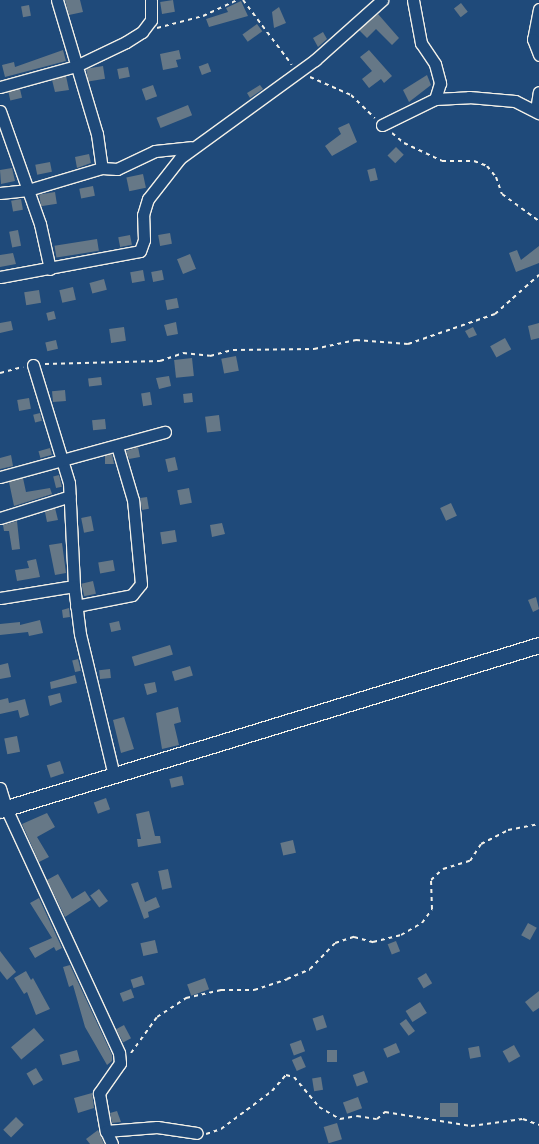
<!DOCTYPE html>
<html>
<head>
<meta charset="utf-8">
<style>
	body { margin:0 }
	#map { position:relative; width:539px; height:1144px; overflow:hidden; background:#1f4a7a; font-family:"Balsamiq Sans",sans-serif }
	div>[style] { position:absolute }
	.building>* { inset:0; background:#667887; transform-origin:0 0 }
	.path>* { height:2px; margin-top:-1px; transform-origin:0; background:repeating-linear-gradient(90deg,#f4f1e8 0 4px,transparent 0 8px) }
	.roads { filter:drop-shadow(1px 0 #f4f1e8) drop-shadow(-1px 0 #f4f1e8) drop-shadow(0 1px #f4f1e8) drop-shadow(0 -1px #f4f1e8) }
	.minor>* { height:11px; margin:-5.5px; padding:0 5.5px; transform-origin:5.5px; border-radius:5.5px; background:#1f4a7a }
	.secondary>* { height:15px; margin:-7.5px; padding:0 7.5px; transform-origin:7.5px; border-radius:7.5px; background:#1f4a7a }
	span { translate:-50% -50%; white-space:nowrap; text-align:center; line-height:1.15; -webkit-text-stroke:4px #1f4a7a; paint-order:stroke }
</style>
</head>
<body>
<div id="map">
	<div class="building">
		<div style="clip-path:polygon(65px 0,80px 0,83px 12px,69px 15px)"></div>
		<div style="left:173px;top:0;width:12px;height:13px;rotate:81deg"></div>
		<div style="clip-path:polygon(241px 1px,248px 16px,209px 27px,206px 19px,228px 12px,226px 8px)"></div>
		<div style="left:461px;top:3px;width:11px;height:9px;rotate:52deg"></div>
		<div style="left:29px;top:5px;width:11px;height:8px;rotate:80deg"></div>
		<div style="clip-path:polygon(279px 7px,286px 23px,274px 28px,272px 12px)"></div>
		<div style="clip-path:polygon(378px 14px,399px 38px,392px 45px,376px 29px,367px 38px,359px 30px)"></div>
		<div style="left:257px;top:24px;width:9px;height:18px;rotate:54deg"></div>
		<div style="clip-path:polygon(323px 32px,327px 39px,318px 47px,313px 38px)"></div>
		<div style="clip-path:polygon(63px 50px,66px 61px,5px 77px,2px 65px,14px 62px,15px 67px)"></div>
		<div style="clip-path:polygon(179px 50px,181px 59px,176px 60px,178px 67px,163px 70px,160px 54px)"></div>
		<div style="clip-path:polygon(369px 50px,392px 76px,384px 83px,381px 79px,369px 88px,362px 79px,372px 71px,360px 57px)"></div>
		<div style="left:208px;top:63px;width:9px;height:10px;rotate:69deg"></div>
		<div style="left:103px;top:66px;width:13px;height:17px;rotate:81deg"></div>
		<div style="left:128px;top:67px;width:10px;height:11px;rotate:79deg"></div>
		<div style="clip-path:polygon(427px 75px,431px 85px,409px 102px,403px 90px)"></div>
		<div style="clip-path:polygon(66px 76px,69px 90px,55px 92px,52px 80px)"></div>
		<div style="left:153px;top:85px;width:12px;height:12px;rotate:70deg"></div>
		<div style="clip-path:polygon(260px 85px,263px 89px,250px 98px,247px 93px)"></div>
		<div style="left:20px;top:89px;width:9px;height:12px;rotate:77deg"></div>
		<div style="left:188px;top:105px;width:11px;height:34px;rotate:68deg"></div>
		<div style="clip-path:polygon(349px 123px,357px 142px,332px 156px,325px 146px,341px 134px,338px 128px)"></div>
		<div style="left:396px;top:147px;width:11px;height:12px;rotate:45deg"></div>
		<div style="clip-path:polygon(89px 154px,91px 163px,77px 168px,75px 157px)"></div>
		<div style="left:50px;top:162px;width:10px;height:15px;rotate:79deg"></div>
		<div style="clip-path:polygon(12px 168px,15px 181px,1px 184px,0 170px)"></div>
		<div style="left:375px;top:168px;width:12px;height:8px;rotate:76deg"></div>
		<div style="left:143px;top:174px;width:14px;height:17px;rotate:78deg"></div>
		<div style="left:93px;top:186px;width:10px;height:14px;rotate:79deg"></div>
		<div style="left:55px;top:192px;width:12px;height:16px;rotate:81deg"></div>
		<div style="left:21px;top:199px;width:11px;height:10px;rotate:80deg"></div>
		<div style="left:18px;top:230px;width:16px;height:9px;rotate:79deg"></div>
		<div style="left:170px;top:233px;width:11px;height:12px;rotate:80deg"></div>
		<div style="left:130px;top:235px;width:10px;height:12px;rotate:79deg"></div>
		<div style="left:97px;top:239px;width:12px;height:43px;rotate:81deg"></div>
		<div style="clip-path:polygon(539px 246px,539px 263px,516px 272px,509px 253px,517px 250px,521px 260px)"></div>
		<div style="clip-path:polygon(13px 253px,16px 264px,0 267px,0 255px)"></div>
		<div style="left:190px;top:254px;width:16px;height:14px;rotate:68deg"></div>
		<div style="left:143px;top:270px;width:11px;height:13px;rotate:80deg"></div>
		<div style="left:162px;top:270px;width:10px;height:11px;rotate:79deg"></div>
		<div style="left:104px;top:279px;width:11px;height:15px;rotate:75deg"></div>
		<div style="left:73px;top:287px;width:13px;height:14px;rotate:77deg"></div>
		<div style="left:39px;top:290px;width:13px;height:15px;rotate:81deg"></div>
		<div style="left:177px;top:298px;width:10px;height:12px;rotate:79deg"></div>
		<div style="left:54px;top:311px;width:8px;height:8px;rotate:76deg"></div>
		<div style="clip-path:polygon(11px 321px,13px 330px,0 333px,0 323px)"></div>
		<div style="clip-path:polygon(176px 322px,178px 334px,167px 336px,164px 325px)"></div>
		<div style="clip-path:polygon(539px 323px,539px 338px,531px 340px,528px 326px)"></div>
		<div style="left:124px;top:327px;width:14px;height:15px;rotate:82deg"></div>
		<div style="clip-path:polygon(473px 327px,477px 335px,469px 338px,465px 331px)"></div>
		<div style="left:505px;top:338px;width:13px;height:17px;rotate:61deg"></div>
		<div style="left:56px;top:340px;width:9px;height:11px;rotate:77deg"></div>
		<div style="left:236px;top:356px;width:15px;height:15px;rotate:79deg"></div>
		<div style="left:192px;top:358px;width:18px;height:18px;rotate:84deg"></div>
		<div style="clip-path:polygon(169px 376px,171px 386px,159px 389px,156px 378px)"></div>
		<div style="left:101px;top:377px;width:8px;height:13px;rotate:83deg"></div>
		<div style="left:65px;top:390px;width:11px;height:13px;rotate:85deg"></div>
		<div style="left:150px;top:392px;width:13px;height:9px;rotate:81deg"></div>
		<div style="left:192px;top:393px;width:9px;height:9px;rotate:84deg"></div>
		<div style="left:29px;top:398px;width:11px;height:12px;rotate:80deg"></div>
		<div style="left:40px;top:413px;width:8px;height:7px;rotate:76deg"></div>
		<div style="left:219px;top:415px;width:16px;height:14px;rotate:83deg"></div>
		<div style="left:105px;top:419px;width:10px;height:13px;rotate:84deg"></div>
		<div style="clip-path:polygon(138px 447px,140px 457px,129px 459px,126px 451px)"></div>
		<div style="left:50px;top:448px;width:7px;height:12px;rotate:74deg"></div>
		<div style="clip-path:polygon(112px 454px,114px 464px,105px 464px,105px 456px)"></div>
		<div style="clip-path:polygon(11px 455px,13px 466px,0 469px,0 458px)"></div>
		<div style="left:175px;top:457px;width:13px;height:10px;rotate:77deg"></div>
		<div style="left:59px;top:475px;width:12px;height:6px;rotate:76deg"></div>
		<div style="clip-path:polygon(23px 478px,26px 492px,50px 488px,52px 494px,14px 506px,9px 482px)"></div>
		<div style="left:189px;top:488px;width:15px;height:12px;rotate:79deg"></div>
		<div style="left:147px;top:497px;width:12px;height:7px;rotate:81deg"></div>
		<div style="left:451px;top:503px;width:14px;height:12px;rotate:65deg"></div>
		<div style="clip-path:polygon(55px 508px,58px 520px,47px 522px,45px 512px)"></div>
		<div style="left:91px;top:516px;width:15px;height:10px;rotate:79deg"></div>
		<div style="clip-path:polygon(17px 521px,20px 549px,12px 550px,9px 531px,4px 531px,3px 525px)"></div>
		<div style="clip-path:polygon(222px 523px,225px 534px,212px 537px,210px 525px)"></div>
		<div style="left:175px;top:530px;width:12px;height:15px;rotate:81deg"></div>
		<div style="clip-path:polygon(62px 543px,66px 573px,55px 575px,49px 545px)"></div>
		<div style="clip-path:polygon(36px 559px,40px 577px,17px 581px,15px 570px,29px 568px,27px 561px)"></div>
		<div style="left:113px;top:560px;width:11px;height:15px;rotate:80deg"></div>
		<div style="left:93px;top:581px;width:13px;height:12px;rotate:77deg"></div>
		<div style="clip-path:polygon(536px 597px,539px 609px,533px 612px,528px 600px)"></div>
		<div style="clip-path:polygon(69px 608px,70px 617px,63px 618px,62px 610px)"></div>
		<div style="clip-path:polygon(40px 620px,43px 633px,29px 636px,28px 632px,0 635px,0 624px,20px 622px,20px 625px)"></div>
		<div style="left:119px;top:621px;width:9px;height:10px;rotate:77deg"></div>
		<div style="left:170px;top:645px;width:10px;height:40px;rotate:73deg"></div>
		<div style="left:78px;top:659px;width:12px;height:6px;rotate:76deg"></div>
		<div style="clip-path:polygon(8px 663px,11px 677px,0 679px,0 665px)"></div>
		<div style="left:190px;top:666px;width:10px;height:19px;rotate:73deg"></div>
		<div style="left:110px;top:669px;width:9px;height:11px;rotate:84deg"></div>
		<div style="clip-path:polygon(75px 675px,77px 683px,51px 689px,50px 682px)"></div>
		<div style="clip-path:polygon(155px 682px,157px 692px,147px 695px,144px 684px)"></div>
		<div style="clip-path:polygon(60px 693px,62px 702px,50px 706px,48px 696px)"></div>
		<div style="clip-path:polygon(8px 698px,9px 703px,25px 699px,29px 715px,20px 718px,18px 710px,0 714px,0 700px)"></div>
		<div style="clip-path:polygon(178px 707px,181px 722px,174px 724px,179px 745px,162px 749px,156px 713px)"></div>
		<div style="clip-path:polygon(124px 717px,134px 749px,121px 753px,113px 720px)"></div>
		<div style="left:17px;top:736px;width:16px;height:13px;rotate:79deg"></div>
		<div style="left:60px;top:761px;width:13px;height:14px;rotate:72deg"></div>
		<div style="left:182px;top:776px;width:9px;height:13px;rotate:77deg"></div>
		<div style="left:106px;top:798px;width:12px;height:13px;rotate:70deg"></div>
		<div style="clip-path:polygon(149px 811px,155px 836px,160px 836px,161px 843px,138px 847px,137px 839px,141px 839px,136px 814px)"></div>
		<div style="clip-path:polygon(47px 813px,55px 827px,37px 837px,49px 857px,39px 862px,22px 824px)"></div>
		<div style="left:293px;top:840px;width:13px;height:13px;rotate:77deg"></div>
		<div style="left:168px;top:869px;width:19px;height:10px;rotate:78deg"></div>
		<div style="clip-path:polygon(58px 874px,72px 899px,85px 891px,91px 900px,65px 917px,47px 880px)"></div>
		<div style="clip-path:polygon(138px 882px,145px 902px,156px 897px,160px 907px,148px 912px,149px 917px,144px 919px,131px 884px)"></div>
		<div style="left:99px;top:889px;width:15px;height:11px;rotate:53deg"></div>
		<div style="clip-path:polygon(39px 898px,62px 948px,56px 951px,54px 947px,35px 958px,29px 948px,52px 938px,30px 903px)"></div>
		<div style="left:528px;top:923px;width:10px;height:14px;rotate:29deg"></div>
		<div style="left:155px;top:940px;width:13px;height:15px;rotate:77deg"></div>
		<div style="left:396px;top:941px;width:11px;height:9px;rotate:68deg"></div>
		<div style="clip-path:polygon(0 951px,16px 972px,7px 980px,0 971px)"></div>
		<div style="clip-path:polygon(70px 965px,112px 1055px,112px 1061px,107px 1065px,85px 1027px,73px 985px,69px 987px,63px 967px)"></div>
		<div style="clip-path:polygon(26px 971px,31px 980px,33px 978px,50px 1009px,36px 1015px,27px 992px,24px 994px,14px 978px)"></div>
		<div style="left:426px;top:973px;width:12px;height:10px;rotate:59deg"></div>
		<div style="left:142px;top:976px;width:9px;height:12px;rotate:72deg"></div>
		<div style="left:205px;top:978px;width:12px;height:19px;rotate:70deg"></div>
		<div style="left:131px;top:989px;width:9px;height:12px;rotate:69deg"></div>
		<div style="clip-path:polygon(539px 991px,539px 1008px,533px 1012px,525px 1002px)"></div>
		<div style="left:420px;top:1002px;width:13px;height:17px;rotate:58deg"></div>
		<div style="left:323px;top:1015px;width:13px;height:11px;rotate:72deg"></div>
		<div style="left:406px;top:1019px;width:15px;height:8px;rotate:53deg"></div>
		<div style="left:124px;top:1025px;width:15px;height:9px;rotate:62deg"></div>
		<div style="left:34px;top:1028px;width:16px;height:30px;rotate:50deg"></div>
		<div style="left:301px;top:1040px;width:12px;height:12px;rotate:70deg"></div>
		<div style="left:396px;top:1043px;width:10px;height:14px;rotate:66deg"></div>
		<div style="left:514px;top:1045px;width:13px;height:13px;rotate:61deg"></div>
		<div style="left:479px;top:1046px;width:11px;height:11px;rotate:80deg"></div>
		<div style="left:77px;top:1050px;width:11px;height:18px;rotate:75deg"></div>
		<div style="left:327px;top:1050px;width:10px;height:12px"></div>
		<div style="left:301px;top:1056px;width:12px;height:10px;rotate:66deg"></div>
		<div style="left:36px;top:1068px;width:14px;height:11px;rotate:60deg"></div>
		<div style="left:364px;top:1071px;width:12px;height:12px;rotate:70deg"></div>
		<div style="left:321px;top:1077px;width:13px;height:9px;rotate:81deg"></div>
		<div style="clip-path:polygon(92px 1093px,94px 1108px,78px 1113px,74px 1098px)"></div>
		<div style="left:358px;top:1097px;width:12px;height:16px;rotate:70deg"></div>
		<div style="left:440px;top:1103px;width:18px;height:14px"></div>
		<div style="clip-path:polygon(117px 1111px,121px 1122px,112px 1123px,110px 1113px)"></div>
		<div style="left:16px;top:1117px;width:11px;height:18px;rotate:45deg"></div>
		<div style="left:337px;top:1123px;width:17px;height:14px;rotate:73deg"></div>
		<div style="clip-path:polygon(98px 1130px,104px 1144px,90px 1144px,86px 1139px)"></div>
	</div>
	<div class="path">
		<div style="left:243px;top:0;width:81px;rotate:53deg"></div>
		<div style="left:157px;top:28px;width:48px;rotate:-14.6deg"></div>
		<div style="left:203px;top:16px;width:38px;rotate:-25deg"></div>
		<div style="left:310px;top:77px;width:45px;rotate:23.7deg"></div>
		<div style="left:351px;top:95px;width:33px;rotate:44deg"></div>
		<div style="left:392px;top:133px;width:16px;rotate:40deg"></div>
		<div style="left:404px;top:143px;width:42px;rotate:25.3deg"></div>
		<div style="left:442px;top:161px;width:32px"></div>
		<div style="left:474px;top:161px;width:14px;rotate:21deg"></div>
		<div style="left:487px;top:166px;width:14px;rotate:51deg"></div>
		<div style="left:496px;top:177px;width:18px;rotate:71deg"></div>
		<div style="left:502px;top:194px;width:46px;rotate:36.1deg"></div>
		<div style="left:45px;top:364px;width:115px;rotate:-1.5deg"></div>
		<div style="left:160px;top:361px;width:24px;rotate:-19deg"></div>
		<div style="left:183px;top:353px;width:27px;rotate:6deg"></div>
		<div style="left:210px;top:356px;width:24px;rotate:-15deg"></div>
		<div style="left:233px;top:350px;width:81px;rotate:-0.7deg"></div>
		<div style="left:314px;top:349px;width:43px;rotate:-12.1deg"></div>
		<div style="left:356px;top:340px;width:52px;rotate:4.4deg"></div>
		<div style="left:408px;top:344px;width:92px;rotate:-19deg"></div>
		<div style="left:495px;top:314px;width:59px;rotate:-41.6deg"></div>
		<div style="left:0;top:373px;width:24px;rotate:-15deg"></div>
		<div style="left:131px;top:1053px;width:44px;rotate:-54.2deg"></div>
		<div style="left:157px;top:1017px;width:35px;rotate:-33deg"></div>
		<div style="left:186px;top:998px;width:36px;rotate:-13deg"></div>
		<div style="left:221px;top:990px;width:33px"></div>
		<div style="left:254px;top:990px;width:35px;rotate:-18deg"></div>
		<div style="left:287px;top:979px;width:25px;rotate:-23deg"></div>
		<div style="left:310px;top:969px;width:36px;rotate:-46deg"></div>
		<div style="left:335px;top:943px;width:20px;rotate:-18deg"></div>
		<div style="left:354px;top:937px;width:20px;rotate:15deg"></div>
		<div style="left:373px;top:942px;width:29px;rotate:-14deg"></div>
		<div style="left:401px;top:935px;width:24px;rotate:-30deg"></div>
		<div style="left:422px;top:923px;width:17px;rotate:-54deg"></div>
		<div style="left:432px;top:909px;width:29px;rotate:-92deg"></div>
		<div style="left:431px;top:880px;width:16px;rotate:-43deg"></div>
		<div style="left:443px;top:869px;width:28px;rotate:-17deg"></div>
		<div style="left:470px;top:861px;width:20px;rotate:-57deg"></div>
		<div style="left:481px;top:844px;width:30px;rotate:-27deg"></div>
		<div style="left:508px;top:830px;width:32px;rotate:-11deg"></div>
		<div style="left:206px;top:1134px;width:16px;rotate:-18deg"></div>
		<div style="left:221px;top:1129px;width:64px;rotate:-36.7deg"></div>
		<div style="left:272px;top:1091px;width:21px;rotate:-49deg"></div>
		<div style="left:286px;top:1075px;width:8px;rotate:14deg"></div>
		<div style="left:294px;top:1077px;width:39px;rotate:50deg"></div>
		<div style="left:319px;top:1107px;width:24px;rotate:30deg"></div>
		<div style="left:340px;top:1119px;width:17px;rotate:-10deg"></div>
		<div style="left:357px;top:1116px;width:20px;rotate:9deg"></div>
		<div style="left:377px;top:1119px;width:11px;rotate:-41deg"></div>
		<div style="left:385px;top:1112px;width:87px;rotate:9.2deg"></div>
		<div style="left:471px;top:1126px;width:52px;rotate:-7.7deg"></div>
		<div style="left:523px;top:1119px;width:17px;rotate:21deg"></div>
	</div>
	<div class="roads">
		<div class="minor">
			<div style="left:57px;top:0;width:140px;rotate:73.4deg"></div>
			<div style="left:97px;top:134px;width:34px;rotate:82deg"></div>
			<div style="left:413px;top:0;width:44px;rotate:79.5deg"></div>
			<div style="left:421px;top:43px;width:25px;rotate:56deg"></div>
			<div style="left:435px;top:64px;width:20px;rotate:75deg"></div>
			<div style="left:440px;top:83px;width:17px;rotate:107deg"></div>
			<div style="left:539px;top:9px;width:31px;rotate:101deg"></div>
			<div style="left:533px;top:39px;width:17px;rotate:69deg"></div>
			<div style="left:0;top:87px;width:79px;rotate:-15.4deg"></div>
			<div style="left:76px;top:66px;width:55px;rotate:-25.6deg"></div>
			<div style="left:126px;top:42px;width:19px;rotate:-32deg"></div>
			<div style="left:142px;top:32px;width:15px;rotate:-53deg"></div>
			<div style="left:151px;top:20px;width:20px;rotate:-90deg"></div>
			<div style="left:536px;top:110px;width:18px;rotate:-81deg"></div>
			<div style="left:0;top:111px;width:120px;rotate:70.5deg"></div>
			<div style="left:40px;top:224px;width:46px;rotate:77.5deg"></div>
			<div style="left:382px;top:125px;width:59px;rotate:-26.1deg"></div>
			<div style="left:435px;top:99px;width:34px;rotate:-3deg"></div>
			<div style="left:469px;top:97px;width:46px;rotate:5deg"></div>
			<div style="left:515px;top:101px;width:27px;rotate:27deg"></div>
			<div style="left:0;top:193px;width:28px;rotate:-6deg"></div>
			<div style="left:28px;top:190px;width:77px;rotate:-16.6deg"></div>
			<div style="left:102px;top:168px;width:15px;rotate:4deg"></div>
			<div style="left:117px;top:169px;width:42px;rotate:-25.3deg"></div>
			<div style="left:155px;top:151px;width:36px;rotate:-6deg"></div>
			<div style="left:0;top:277px;width:142px;rotate:-10.5deg"></div>
			<div style="left:140px;top:251px;width:12px;rotate:-70deg"></div>
			<div style="left:144px;top:240px;width:25px;rotate:-92deg"></div>
			<div style="left:143px;top:215px;width:17px;rotate:-73deg"></div>
			<div style="left:148px;top:199px;width:52px;rotate:-52deg"></div>
			<div style="left:180px;top:158px;width:167px;rotate:-36deg"></div>
			<div style="left:315px;top:60px;width:90px;rotate:-41.8deg"></div>
			<div style="left:33px;top:365px;width:123px;rotate:73deg"></div>
			<div style="left:69px;top:483px;width:103px;rotate:87.2deg"></div>
			<div style="left:74px;top:586px;width:48px;rotate:82.9deg"></div>
			<div style="left:80px;top:634px;width:146px;rotate:76.5deg"></div>
			<div style="left:0;top:477px;width:171px;rotate:-15.3deg"></div>
			<div style="left:0;top:518px;width:73px;rotate:-17.4deg"></div>
			<div style="left:0;top:598px;width:75px;rotate:-9.2deg"></div>
			<div style="left:76px;top:606px;width:57px;rotate:-11.1deg"></div>
			<div style="left:132px;top:595px;width:14px;rotate:-51deg"></div>
			<div style="left:141px;top:584px;width:84px;rotate:-95.4deg"></div>
			<div style="left:133px;top:500px;width:56px;rotate:-106.5deg"></div>
			<div style="left:0;top:788px;width:21px;rotate:73deg"></div>
			<div style="left:6px;top:808px;width:270px;rotate:65.2deg"></div>
			<div style="left:119px;top:1053px;width:10px;rotate:84deg"></div>
			<div style="left:120px;top:1063px;width:37px;rotate:125deg"></div>
			<div style="left:99px;top:1093px;width:39px;rotate:80deg"></div>
			<div style="left:106px;top:1131px;width:14px;rotate:65deg"></div>
			<div style="left:106px;top:1131px;width:51px;rotate:-4.5deg"></div>
			<div style="left:157px;top:1127px;width:40px;rotate:8.5deg"></div>
		</div>
		<div class="secondary">
			<div style="left:0;top:810px;width:564px;rotate:-17.02deg"></div>
		</div>
	</div>
</div>
</body>
</html>
